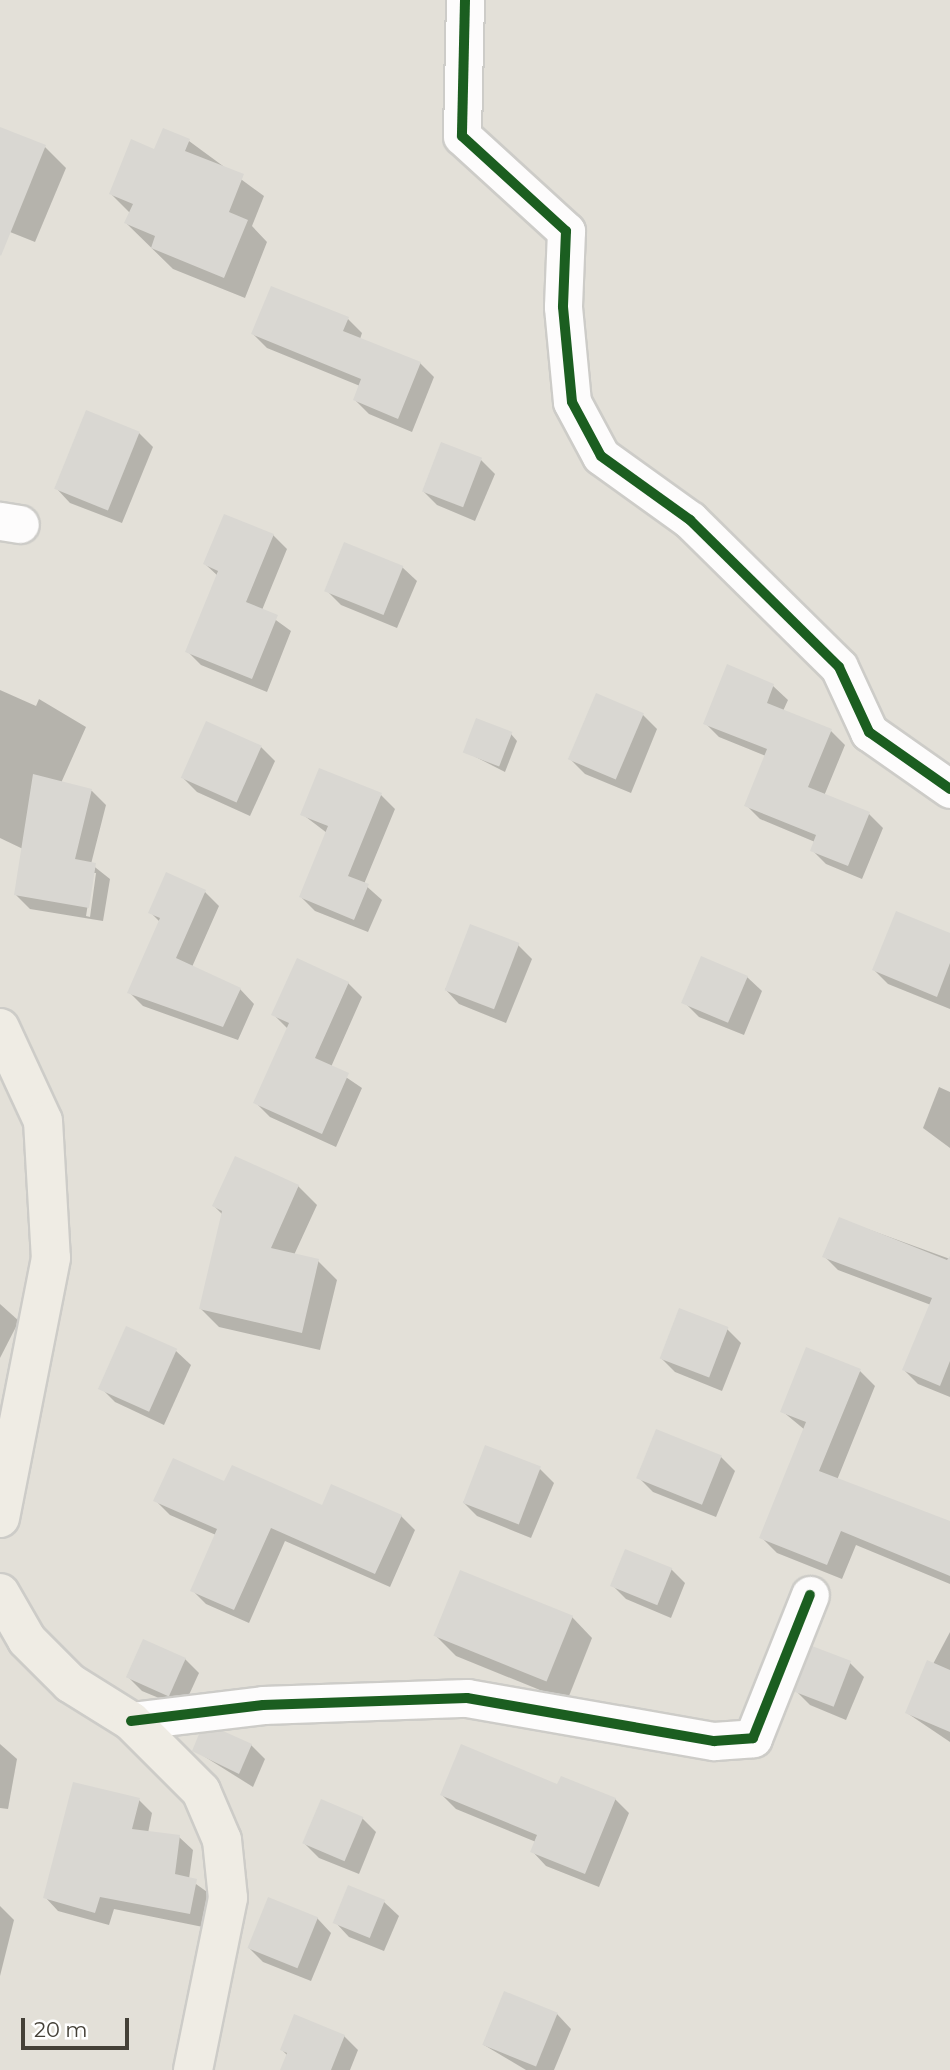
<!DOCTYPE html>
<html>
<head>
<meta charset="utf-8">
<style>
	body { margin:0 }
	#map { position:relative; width:950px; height:2070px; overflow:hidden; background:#efeeea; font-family:Montserrat,sans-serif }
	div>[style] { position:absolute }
	.residential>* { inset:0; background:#e3e0d8; transform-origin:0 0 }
	.shadow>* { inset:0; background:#0003 }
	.building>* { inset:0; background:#d9d7d2; transform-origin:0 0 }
	.roads { filter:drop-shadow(2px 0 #cdccc8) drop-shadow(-2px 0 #cdccc8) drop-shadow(0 2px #cdccc8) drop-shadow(0 -2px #cdccc8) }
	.minor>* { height:37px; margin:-18.5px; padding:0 18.5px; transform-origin:18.5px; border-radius:18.5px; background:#fdfcfc }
	.major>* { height:38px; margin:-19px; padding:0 19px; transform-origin:19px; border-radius:19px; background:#efece4 }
	.cycleway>* { height:10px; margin:-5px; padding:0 5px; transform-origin:5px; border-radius:5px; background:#1b5e20 }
	span { translate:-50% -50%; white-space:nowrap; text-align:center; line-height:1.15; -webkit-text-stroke:6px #fff; paint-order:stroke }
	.scale { position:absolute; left:21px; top:2018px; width:108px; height:32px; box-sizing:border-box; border:4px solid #444037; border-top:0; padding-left:9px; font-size:21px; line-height:24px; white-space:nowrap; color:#444037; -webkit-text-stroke:5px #fff; paint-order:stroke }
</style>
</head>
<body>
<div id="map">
	<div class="residential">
		<div style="left:0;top:0;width:950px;height:2070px"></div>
	</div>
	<div class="shadow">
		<div style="clip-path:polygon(0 129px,45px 147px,66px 168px,35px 242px,0 228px)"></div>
		<div style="clip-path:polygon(189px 141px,264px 196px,252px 226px,267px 242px,245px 298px,173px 269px,126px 223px,130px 213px,111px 194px,155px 152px)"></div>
		<div style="clip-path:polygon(348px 319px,362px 333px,360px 339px,420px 363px,434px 377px,412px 432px,369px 414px,355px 400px,360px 386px,267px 348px,253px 334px)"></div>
		<div style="clip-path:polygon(139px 433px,153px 447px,122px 523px,70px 503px,56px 488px)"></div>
		<div style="clip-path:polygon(481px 460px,495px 474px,475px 521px,437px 505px,423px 491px)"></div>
		<div style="clip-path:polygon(273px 535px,287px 549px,262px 610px,291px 631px,267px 692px,201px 665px,187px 651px,218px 576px,205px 564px)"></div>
		<div style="clip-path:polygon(402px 567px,417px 581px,397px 628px,341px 605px,327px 591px)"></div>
		<div style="clip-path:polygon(773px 686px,788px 700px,783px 711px,831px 731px,845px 745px,824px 796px,869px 814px,883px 828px,862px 879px,826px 864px,812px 850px,815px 842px,760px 819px,746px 805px,766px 756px,719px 737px,705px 723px)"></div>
		<div style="clip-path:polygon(evenodd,0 690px,36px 706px,39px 699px,86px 727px,61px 783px,92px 791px,106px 805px,91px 864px,110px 879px,103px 921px,30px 909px,16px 895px,23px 849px,0 838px,0 690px,93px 873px,96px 873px,90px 917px,86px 916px,93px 873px)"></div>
		<div style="clip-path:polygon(597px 696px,643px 715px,657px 729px,631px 793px,585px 774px,571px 760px)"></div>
		<div style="clip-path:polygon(511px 734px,517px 741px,505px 772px,464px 751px)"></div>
		<div style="clip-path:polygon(261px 747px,275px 761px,250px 816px,197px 792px,183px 778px)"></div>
		<div style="clip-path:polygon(381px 795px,395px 809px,364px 884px,382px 900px,368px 932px,315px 911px,301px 897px,327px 833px,302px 814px)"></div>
		<div style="clip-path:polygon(205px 892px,219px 906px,192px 967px,240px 989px,254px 1004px,238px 1040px,143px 1006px,129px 992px,160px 922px,150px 912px)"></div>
		<div style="clip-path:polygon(950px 935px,950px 1009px,888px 984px,874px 970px)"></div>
		<div style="clip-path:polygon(518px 945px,532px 959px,506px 1023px,459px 1004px,445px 989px)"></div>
		<div style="clip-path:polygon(747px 977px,762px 991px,744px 1035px,699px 1017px,685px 1003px)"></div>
		<div style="clip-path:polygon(348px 983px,362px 997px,331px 1067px,362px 1088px,336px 1147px,270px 1117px,255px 1102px,288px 1029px,274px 1015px)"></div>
		<div style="clip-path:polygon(939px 1087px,950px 1092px,950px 1148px,923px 1128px)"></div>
		<div style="clip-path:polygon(298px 1186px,317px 1205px,294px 1255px,318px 1261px,337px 1280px,320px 1350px,219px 1327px,201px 1309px,223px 1215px,214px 1206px)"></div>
		<div style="clip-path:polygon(840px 1219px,950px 1259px,950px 1397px,918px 1384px,904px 1370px,931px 1305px,838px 1270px,824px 1256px)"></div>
		<div style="clip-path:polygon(0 1304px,19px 1321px,0 1358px)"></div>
		<div style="clip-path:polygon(680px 1310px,727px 1329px,741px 1343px,722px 1391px,675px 1372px,661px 1358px)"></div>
		<div style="clip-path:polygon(127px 1329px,176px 1351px,191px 1365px,164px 1425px,115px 1402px,101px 1388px)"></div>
		<div style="clip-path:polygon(860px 1371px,875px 1386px,837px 1480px,950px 1524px,950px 1584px,856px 1545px,842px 1579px,777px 1553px,761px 1537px,805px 1430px,782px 1411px)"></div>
		<div style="clip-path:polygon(721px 1457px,735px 1471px,716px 1517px,653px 1492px,639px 1478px)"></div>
		<div style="clip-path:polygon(540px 1469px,554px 1483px,531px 1538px,477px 1516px,463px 1502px)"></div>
		<div style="clip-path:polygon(225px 1483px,323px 1508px,401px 1516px,415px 1530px,390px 1587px,285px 1541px,249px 1623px,206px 1604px,192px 1590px,216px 1535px,170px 1515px,156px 1501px)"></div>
		<div style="clip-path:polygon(671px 1569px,685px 1583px,671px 1618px,626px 1599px,612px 1585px)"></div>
		<div style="clip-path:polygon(572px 1617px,592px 1638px,567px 1701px,456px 1656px,435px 1635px)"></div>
		<div style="clip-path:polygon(950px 1632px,950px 1742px,907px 1713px)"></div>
		<div style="clip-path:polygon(185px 1659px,199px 1673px,183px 1708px,142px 1691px,128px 1677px)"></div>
		<div style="clip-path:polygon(850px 1663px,864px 1677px,846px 1720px,810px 1705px,796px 1691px)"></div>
		<div style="clip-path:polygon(0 1744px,17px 1759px,8px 1809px,0 1808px)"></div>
		<div style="clip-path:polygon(251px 1745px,265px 1759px,253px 1787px,194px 1750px)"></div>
		<div style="clip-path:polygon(558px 1787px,615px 1799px,629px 1813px,599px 1887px,546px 1866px,532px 1851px,536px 1842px,456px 1809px,442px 1795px)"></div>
		<div style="clip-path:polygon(139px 1800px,152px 1813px,148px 1833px,179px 1837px,193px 1850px,189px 1879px,210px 1894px,203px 1927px,114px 1909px,109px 1925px,58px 1911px,45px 1897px)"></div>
		<div style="clip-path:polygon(362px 1818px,376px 1832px,359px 1874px,319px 1858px,305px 1844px)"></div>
		<div style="clip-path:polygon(349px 1887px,384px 1902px,399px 1916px,384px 1951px,349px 1937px,335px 1922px)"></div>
		<div style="clip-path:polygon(0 1906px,14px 1920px,0 1976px)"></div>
		<div style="clip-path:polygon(317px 1918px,331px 1933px,311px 1981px,263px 1962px,249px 1948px)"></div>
		<div style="clip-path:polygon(557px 2014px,571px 2029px,554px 2070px,526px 2070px,484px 2045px)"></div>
		<div style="clip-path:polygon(344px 2036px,358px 2050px,350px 2070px,282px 2070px,288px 2056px,282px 2050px)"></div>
	</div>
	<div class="building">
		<div style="clip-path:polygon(0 127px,46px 145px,1px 256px,0 255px)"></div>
		<div style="clip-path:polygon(163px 128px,190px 139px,185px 151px,244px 174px,229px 212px,248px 220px,224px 278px,151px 248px,155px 236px,124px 223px,133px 204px,109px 194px,131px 139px,154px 149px)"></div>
		<div style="clip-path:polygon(271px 286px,349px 317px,343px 331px,421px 362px,398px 419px,353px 400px,361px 379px,251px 334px)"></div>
		<div style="left:86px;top:410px;width:58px;height:85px;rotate:22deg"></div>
		<div style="left:441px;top:442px;width:44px;height:53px;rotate:21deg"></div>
		<div style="clip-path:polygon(224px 514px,274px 534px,246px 602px,278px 615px,252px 679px,185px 652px,218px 571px,203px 564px)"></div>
		<div style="left:344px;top:542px;width:64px;height:53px;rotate:22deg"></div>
		<div style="clip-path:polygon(727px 664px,774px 684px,767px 703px,832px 729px,808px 787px,870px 812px,848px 866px,810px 851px,816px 835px,744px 806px,767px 749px,703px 724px)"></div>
		<div style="left:596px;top:693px;width:52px;height:72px;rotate:23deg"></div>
		<div style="left:476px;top:718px;width:39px;height:37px;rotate:21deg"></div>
		<div style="left:206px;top:721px;width:61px;height:62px;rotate:24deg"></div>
		<div style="clip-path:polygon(319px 768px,382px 793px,348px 876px,369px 884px,354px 920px,299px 897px,328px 826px,300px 815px)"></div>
		<div style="clip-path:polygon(33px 774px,92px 789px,75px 859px,96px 863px,89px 908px,14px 895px)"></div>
		<div style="clip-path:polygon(166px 872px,206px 890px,176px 958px,241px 988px,223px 1027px,127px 993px,160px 918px,148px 913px)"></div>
		<div style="clip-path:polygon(896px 911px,950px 933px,950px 963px,937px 997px,872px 970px)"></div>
		<div style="left:470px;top:924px;width:53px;height:71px;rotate:21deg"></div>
		<div style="left:701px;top:956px;width:51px;height:51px;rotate:23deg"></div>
		<div style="clip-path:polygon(297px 958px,349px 982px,315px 1058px,349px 1073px,322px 1134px,253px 1103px,289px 1023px,271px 1015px)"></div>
		<div style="clip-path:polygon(235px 1156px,299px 1185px,271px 1248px,319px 1259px,302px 1333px,199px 1309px,222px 1211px,212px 1206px)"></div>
		<div style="clip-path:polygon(839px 1217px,947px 1260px,950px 1256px,950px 1361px,940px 1386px,902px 1370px,932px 1298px,822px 1257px)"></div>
		<div style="left:679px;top:1308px;width:53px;height:54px;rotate:21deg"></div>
		<div style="left:126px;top:1326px;width:56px;height:69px;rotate:24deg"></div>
		<div style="clip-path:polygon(806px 1347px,861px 1369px,819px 1471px,950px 1521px,950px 1576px,841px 1531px,827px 1565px,759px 1538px,806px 1422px,780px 1412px)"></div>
		<div style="left:656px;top:1429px;width:71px;height:53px;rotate:22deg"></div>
		<div style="left:485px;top:1445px;width:60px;height:62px;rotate:21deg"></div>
		<div style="clip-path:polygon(173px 1458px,224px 1481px,232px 1465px,322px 1505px,331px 1484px,402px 1515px,375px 1574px,271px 1528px,234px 1610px,190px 1591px,217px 1529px,153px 1501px)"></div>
		<div style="left:625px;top:1549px;width:51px;height:40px;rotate:22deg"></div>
		<div style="left:460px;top:1570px;width:122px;height:71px;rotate:22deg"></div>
		<div style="left:143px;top:1639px;width:47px;height:42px;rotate:24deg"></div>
		<div style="left:812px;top:1646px;width:42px;height:49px;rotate:21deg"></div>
		<div style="clip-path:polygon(927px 1660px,950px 1670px,950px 1732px,905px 1713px)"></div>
		<div style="clip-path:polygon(223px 1731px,252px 1744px,239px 1774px,192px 1751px,199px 1734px)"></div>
		<div style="clip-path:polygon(461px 1744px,557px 1784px,561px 1776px,616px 1798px,585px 1874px,530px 1852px,537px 1835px,440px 1795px)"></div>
		<div style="clip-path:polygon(73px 1782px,140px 1798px,132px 1829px,180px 1835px,175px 1874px,197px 1879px,190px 1914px,100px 1897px,95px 1913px,43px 1898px)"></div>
		<div style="left:321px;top:1799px;width:46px;height:48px;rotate:23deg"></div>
		<div style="left:348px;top:1885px;width:40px;height:41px;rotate:22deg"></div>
		<div style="left:268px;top:1897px;width:54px;height:55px;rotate:22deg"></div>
		<div style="left:504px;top:1991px;width:58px;height:58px;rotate:22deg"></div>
		<div style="clip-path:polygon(294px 2014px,345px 2035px,331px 2070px,280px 2070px,287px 2053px,280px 2050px)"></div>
	</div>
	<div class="roads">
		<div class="minor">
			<div style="left:465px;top:0;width:136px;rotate:91.3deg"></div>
			<div style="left:462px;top:136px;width:141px;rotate:42.4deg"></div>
			<div style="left:566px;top:231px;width:76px;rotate:92.3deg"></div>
			<div style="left:563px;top:307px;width:95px;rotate:84.6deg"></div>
			<div style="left:572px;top:402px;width:61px;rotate:61.8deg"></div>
			<div style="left:601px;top:456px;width:110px;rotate:35.7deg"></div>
			<div style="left:690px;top:520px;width:209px;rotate:44.6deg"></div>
			<div style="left:839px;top:667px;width:72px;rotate:65.2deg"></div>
			<div style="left:869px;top:732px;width:99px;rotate:35.1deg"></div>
			<div style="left:0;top:521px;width:20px;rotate:9deg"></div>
			<div style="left:131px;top:1721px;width:133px;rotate:-6.9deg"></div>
			<div style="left:263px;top:1705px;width:204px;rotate:-2deg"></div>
			<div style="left:467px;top:1698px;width:251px;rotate:9.9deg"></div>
			<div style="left:714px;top:1741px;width:39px;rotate:-4deg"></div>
			<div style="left:753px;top:1738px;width:154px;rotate:-68.3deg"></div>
		</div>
		<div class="major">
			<div style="left:0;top:1028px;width:102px;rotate:65.2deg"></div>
			<div style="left:43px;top:1121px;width:137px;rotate:86.7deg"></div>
			<div style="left:51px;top:1258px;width:265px;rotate:101.1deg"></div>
			<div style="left:0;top:1593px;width:54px;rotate:60.1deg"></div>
			<div style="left:27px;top:1640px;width:61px;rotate:45deg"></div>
			<div style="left:70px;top:1683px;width:72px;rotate:31.9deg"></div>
			<div style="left:131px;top:1721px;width:99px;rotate:45deg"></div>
			<div style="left:201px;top:1791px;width:53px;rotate:66.8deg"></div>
			<div style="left:222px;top:1840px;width:58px;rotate:84.1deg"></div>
			<div style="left:228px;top:1898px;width:176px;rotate:101.5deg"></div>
		</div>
	</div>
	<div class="cycleway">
		<div style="left:465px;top:0;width:136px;rotate:91.3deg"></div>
		<div style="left:462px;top:136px;width:141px;rotate:42.4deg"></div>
		<div style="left:566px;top:231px;width:76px;rotate:92.3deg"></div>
		<div style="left:563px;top:307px;width:95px;rotate:84.6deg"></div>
		<div style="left:572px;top:402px;width:61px;rotate:61.8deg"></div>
		<div style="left:601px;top:456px;width:110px;rotate:35.7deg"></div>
		<div style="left:690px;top:520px;width:209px;rotate:44.6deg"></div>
		<div style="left:839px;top:667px;width:72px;rotate:65.2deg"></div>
		<div style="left:869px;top:732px;width:99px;rotate:35.1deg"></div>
		<div style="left:131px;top:1721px;width:133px;rotate:-6.9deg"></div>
		<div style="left:263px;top:1705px;width:204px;rotate:-2deg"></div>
		<div style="left:467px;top:1698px;width:251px;rotate:9.9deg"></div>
		<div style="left:714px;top:1741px;width:39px;rotate:-4deg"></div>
		<div style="left:753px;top:1738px;width:154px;rotate:-68.3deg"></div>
	</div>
	<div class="scale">20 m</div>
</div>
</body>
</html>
